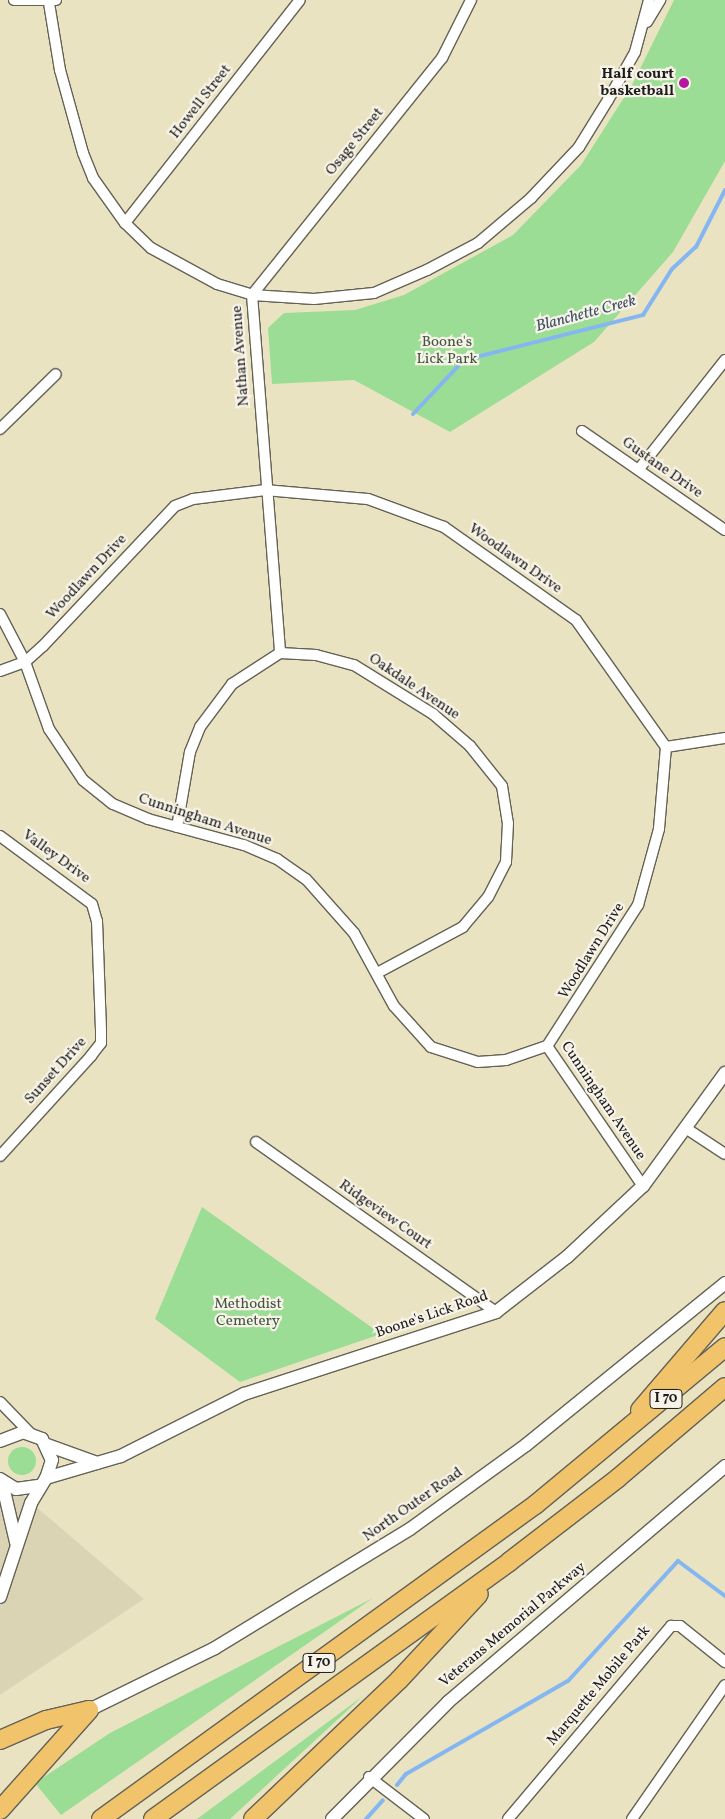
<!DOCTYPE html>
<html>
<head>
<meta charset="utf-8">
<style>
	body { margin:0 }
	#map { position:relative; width:725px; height:1819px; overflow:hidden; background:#eae3c2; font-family:Vollkorn,serif }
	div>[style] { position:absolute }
	.built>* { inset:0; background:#dbd4b4 }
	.green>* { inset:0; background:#9bdd94 }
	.round { border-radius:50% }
	.stream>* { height:4px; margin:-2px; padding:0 2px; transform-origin:2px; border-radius:2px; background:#84b6f1 }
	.roads { filter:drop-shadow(1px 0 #646256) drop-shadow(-1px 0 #646256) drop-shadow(0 1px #646256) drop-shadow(0 -1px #646256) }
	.minor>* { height:10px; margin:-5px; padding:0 5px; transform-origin:5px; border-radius:5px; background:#fff }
	.tertiary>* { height:12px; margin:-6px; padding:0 6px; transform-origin:6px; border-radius:6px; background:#fff }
	.motorway>* { height:18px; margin:-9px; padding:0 9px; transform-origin:9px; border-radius:9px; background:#f1c36a }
	.dots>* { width:14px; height:14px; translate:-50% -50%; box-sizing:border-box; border:2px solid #f7f3e8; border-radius:50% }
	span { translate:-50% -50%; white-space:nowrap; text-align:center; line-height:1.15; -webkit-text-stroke:4.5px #f7f3e8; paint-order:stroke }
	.shield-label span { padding:1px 4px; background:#f7f3e8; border:1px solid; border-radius:4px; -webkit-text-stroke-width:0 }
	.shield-label { font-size:14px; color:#1c1c1c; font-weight:700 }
	.poi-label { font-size:15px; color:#1c1c1c; font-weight:700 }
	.right { translate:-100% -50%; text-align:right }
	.street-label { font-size:15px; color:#1c1c1c }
	.park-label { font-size:15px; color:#425640 }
	.water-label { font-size:16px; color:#405267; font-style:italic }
</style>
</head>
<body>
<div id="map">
	<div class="built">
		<div style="clip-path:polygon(0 1476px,144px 1599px,0 1695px)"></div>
	</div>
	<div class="green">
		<div style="clip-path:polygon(674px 0,725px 0,725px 161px,673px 252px,594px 342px,450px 432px,354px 380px,272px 384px,268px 328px,284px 313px,355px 310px,404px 295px,513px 235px,581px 165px,632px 85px)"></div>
		<div style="clip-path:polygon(202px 1207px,381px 1334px,240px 1382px,155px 1319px)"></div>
		<div class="round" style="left:8px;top:1447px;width:28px;height:28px"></div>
		<div style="clip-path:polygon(373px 1598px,61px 1815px,35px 1783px,110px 1733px)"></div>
		<div style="clip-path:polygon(363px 1696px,230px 1819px,197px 1819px)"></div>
	</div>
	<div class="stream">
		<div style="left:413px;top:414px;width:74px;rotate:-46.6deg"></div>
		<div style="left:464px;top:360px;width:185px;rotate:-14.1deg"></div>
		<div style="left:643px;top:315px;width:54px;rotate:-57.8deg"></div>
		<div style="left:672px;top:269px;width:33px;rotate:-43deg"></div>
		<div style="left:696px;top:247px;width:64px;rotate:-63deg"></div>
		<div style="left:397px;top:1785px;width:14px;rotate:-51deg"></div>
		<div style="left:406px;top:1774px;width:187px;rotate:-29.9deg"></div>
		<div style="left:568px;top:1681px;width:163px;rotate:-47.5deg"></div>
		<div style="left:678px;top:1561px;width:59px;rotate:36.7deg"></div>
		<div style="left:366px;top:1819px;width:25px;rotate:-48deg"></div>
	</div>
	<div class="roads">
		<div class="minor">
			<div style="left:14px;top:0;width:42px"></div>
			<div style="left:49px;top:3px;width:68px;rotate:80.7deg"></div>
			<div style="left:60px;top:70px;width:86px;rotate:74.5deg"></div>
			<div style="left:83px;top:153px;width:27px;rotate:68deg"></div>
			<div style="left:93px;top:178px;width:55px;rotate:54.6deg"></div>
			<div style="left:125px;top:223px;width:36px;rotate:44deg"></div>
			<div style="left:151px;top:248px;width:75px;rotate:28.6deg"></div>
			<div style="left:217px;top:284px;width:37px;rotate:17deg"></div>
			<div style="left:252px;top:295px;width:62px;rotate:3.7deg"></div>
			<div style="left:314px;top:299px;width:60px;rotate:-5.7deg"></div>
			<div style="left:374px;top:293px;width:58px;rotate:-23.5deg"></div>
			<div style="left:427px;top:270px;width:58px;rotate:-27.9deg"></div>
			<div style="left:478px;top:243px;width:70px;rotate:-40.3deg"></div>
			<div style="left:531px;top:198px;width:70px;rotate:-46.7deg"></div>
			<div style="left:579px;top:147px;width:55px;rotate:-58.3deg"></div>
			<div style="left:608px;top:100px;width:55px;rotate:-60.6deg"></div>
			<div style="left:635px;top:52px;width:54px;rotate:-74.9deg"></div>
			<div style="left:647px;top:22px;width:26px;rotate:-59deg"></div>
			<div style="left:125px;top:223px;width:283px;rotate:-51.9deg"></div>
			<div style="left:252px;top:295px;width:304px;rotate:-51.3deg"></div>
			<div style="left:442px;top:58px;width:65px;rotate:-63.4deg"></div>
			<div style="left:252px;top:295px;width:359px;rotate:85.5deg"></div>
			<div style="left:0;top:429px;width:78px;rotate:-44.5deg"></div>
			<div style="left:582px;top:431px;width:174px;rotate:34.7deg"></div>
			<div style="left:639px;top:469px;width:139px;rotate:-51.7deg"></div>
			<div style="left:0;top:614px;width:54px;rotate:62.5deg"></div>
			<div style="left:25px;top:662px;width:71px;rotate:70.3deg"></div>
			<div style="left:49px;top:729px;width:61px;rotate:56.3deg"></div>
			<div style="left:83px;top:780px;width:38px;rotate:39deg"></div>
			<div style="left:113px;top:804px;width:38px;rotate:23deg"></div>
			<div style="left:148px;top:819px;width:99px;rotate:15.2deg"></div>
			<div style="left:244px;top:845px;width:36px;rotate:23deg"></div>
			<div style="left:277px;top:859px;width:35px;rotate:35deg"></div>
			<div style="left:306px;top:879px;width:72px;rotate:48.4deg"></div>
			<div style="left:354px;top:933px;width:83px;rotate:61.3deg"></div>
			<div style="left:394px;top:1006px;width:55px;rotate:47.9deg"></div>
			<div style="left:431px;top:1047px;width:49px;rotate:17.7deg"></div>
			<div style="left:478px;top:1062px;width:28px;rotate:-4deg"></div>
			<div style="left:506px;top:1060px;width:43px;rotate:-18.9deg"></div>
			<div style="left:547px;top:1046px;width:170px;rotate:55.6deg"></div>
			<div style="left:0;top:671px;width:27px;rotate:-20deg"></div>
			<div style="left:25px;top:662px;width:24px;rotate:-42deg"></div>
			<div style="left:43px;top:646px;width:192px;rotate:-46.7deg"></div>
			<div style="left:175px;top:506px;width:19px;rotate:-21deg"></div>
			<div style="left:193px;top:499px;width:73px;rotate:-7.1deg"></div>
			<div style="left:265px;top:490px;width:103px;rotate:5deg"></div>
			<div style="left:368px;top:499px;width:81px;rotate:20.2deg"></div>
			<div style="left:444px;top:527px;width:161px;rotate:35.2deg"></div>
			<div style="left:576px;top:620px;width:156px;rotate:54.7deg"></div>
			<div style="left:666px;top:747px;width:82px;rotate:94.9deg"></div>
			<div style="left:659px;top:829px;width:79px;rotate:105.4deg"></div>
			<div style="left:638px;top:905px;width:168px;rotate:122.8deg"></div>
			<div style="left:666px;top:747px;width:60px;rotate:-8.7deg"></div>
			<div style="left:177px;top:827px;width:76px;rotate:-80.2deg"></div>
			<div style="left:190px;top:752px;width:27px;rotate:-68deg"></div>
			<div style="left:200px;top:727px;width:54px;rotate:-53.3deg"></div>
			<div style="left:232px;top:684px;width:57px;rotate:-32.9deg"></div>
			<div style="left:280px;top:653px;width:36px;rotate:3deg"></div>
			<div style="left:316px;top:655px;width:39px;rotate:15deg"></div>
			<div style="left:354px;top:665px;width:93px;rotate:31.8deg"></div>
			<div style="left:433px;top:714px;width:49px;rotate:40.9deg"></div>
			<div style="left:470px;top:746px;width:51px;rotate:51.3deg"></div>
			<div style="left:502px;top:786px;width:37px;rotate:81deg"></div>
			<div style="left:508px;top:823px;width:39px;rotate:93deg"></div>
			<div style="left:506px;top:862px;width:39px;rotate:117deg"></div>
			<div style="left:488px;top:897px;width:39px;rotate:130deg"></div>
			<div style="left:463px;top:927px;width:95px;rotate:151.8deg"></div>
			<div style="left:0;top:836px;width:114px;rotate:36.5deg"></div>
			<div style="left:92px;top:904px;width:18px;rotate:74deg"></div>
			<div style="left:97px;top:921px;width:110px;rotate:87.9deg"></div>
			<div style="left:101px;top:1031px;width:12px;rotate:90deg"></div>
			<div style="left:101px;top:1043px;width:16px;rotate:128deg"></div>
			<div style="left:91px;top:1056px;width:135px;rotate:132.3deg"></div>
			<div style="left:687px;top:1129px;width:45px;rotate:33.3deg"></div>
			<div style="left:256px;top:1142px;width:294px;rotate:35.3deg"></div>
			<div style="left:0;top:1402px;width:43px;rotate:45.9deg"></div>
			<div style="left:369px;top:1777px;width:69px;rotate:37.4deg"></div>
			<div style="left:508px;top:1819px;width:253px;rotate:-49.8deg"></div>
			<div style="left:671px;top:1626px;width:9px"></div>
			<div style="left:680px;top:1626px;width:58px;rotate:38.7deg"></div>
			<div style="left:632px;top:1819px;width:163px;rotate:-55.2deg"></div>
		</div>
		<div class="tertiary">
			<div style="left:0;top:1441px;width:25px;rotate:-21deg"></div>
			<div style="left:23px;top:1432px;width:20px;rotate:20deg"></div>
			<div style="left:42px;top:1439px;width:23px;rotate:65deg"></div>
			<div style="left:52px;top:1460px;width:19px;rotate:108deg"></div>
			<div style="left:47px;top:1445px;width:53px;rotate:19.8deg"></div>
			<div style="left:0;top:1479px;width:19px;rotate:32deg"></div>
			<div style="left:16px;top:1489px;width:22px;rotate:-8deg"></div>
			<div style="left:2px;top:1482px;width:62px;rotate:76.9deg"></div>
			<div style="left:0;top:1597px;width:99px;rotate:-71.7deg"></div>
			<div style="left:31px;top:1503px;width:29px;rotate:-59deg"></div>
			<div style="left:46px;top:1478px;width:78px;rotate:-16.3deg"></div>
			<div style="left:121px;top:1456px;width:138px;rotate:-26.8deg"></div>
			<div style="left:244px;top:1394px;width:265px;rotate:-18deg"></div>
			<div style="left:496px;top:1312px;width:90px;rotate:-37.8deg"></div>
			<div style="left:567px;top:1257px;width:104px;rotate:-43.1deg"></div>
			<div style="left:643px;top:1186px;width:140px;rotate:-54deg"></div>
			<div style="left:89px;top:1710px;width:140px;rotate:-26.2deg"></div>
			<div style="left:215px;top:1648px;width:228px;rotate:-31.4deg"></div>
			<div style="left:410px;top:1529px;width:143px;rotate:-35.9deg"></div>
			<div style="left:526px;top:1445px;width:257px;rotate:-39.1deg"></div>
			<div style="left:332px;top:1819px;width:165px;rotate:-45.2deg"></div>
			<div style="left:448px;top:1702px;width:364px;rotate:-40.4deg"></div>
		</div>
		<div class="motorway">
			<div style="left:640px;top:1410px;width:130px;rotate:-49.4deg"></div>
			<div style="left:0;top:1740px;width:50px;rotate:-23.5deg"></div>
			<div style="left:46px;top:1720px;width:44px;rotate:-13.1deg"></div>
			<div style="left:0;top:1810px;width:134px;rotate:-48.3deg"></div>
			<div style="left:101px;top:1819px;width:536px;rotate:-35.89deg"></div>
			<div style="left:535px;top:1505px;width:247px;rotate:-39.7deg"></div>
			<div style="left:153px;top:1819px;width:439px;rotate:-35.8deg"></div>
			<div style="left:509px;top:1562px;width:138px;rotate:-37.6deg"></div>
			<div style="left:618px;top:1478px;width:140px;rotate:-40.4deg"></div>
			<div style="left:253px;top:1819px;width:202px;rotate:-43.6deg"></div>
			<div style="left:399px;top:1680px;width:117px;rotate:-47.1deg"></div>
		</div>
	</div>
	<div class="dots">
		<div style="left:684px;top:83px;background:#b5179e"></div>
	</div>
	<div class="shield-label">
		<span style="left:666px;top:1399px">I 70</span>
		<span style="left:319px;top:1663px">I 70</span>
	</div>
	<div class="poi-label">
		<span class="right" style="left:674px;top:83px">Half court<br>basketball</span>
	</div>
	<div class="street-label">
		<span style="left:201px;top:102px;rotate:-52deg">Howell Street</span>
		<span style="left:355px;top:142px;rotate:-51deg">Osage Street</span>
		<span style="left:241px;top:356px;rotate:-94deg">Nathan Avenue</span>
		<span style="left:662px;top:468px;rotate:35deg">Gustane Drive</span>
		<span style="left:515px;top:559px;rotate:35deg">Woodlawn Drive</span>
		<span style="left:87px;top:577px;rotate:-47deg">Woodlawn Drive</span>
		<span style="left:414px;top:687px;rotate:34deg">Oakdale Avenue</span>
		<span style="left:205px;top:820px;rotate:18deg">Cunningham Avenue</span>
		<span style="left:56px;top:857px;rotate:36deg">Valley Drive</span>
		<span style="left:592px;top:951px;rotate:-58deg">Woodlawn Drive</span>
		<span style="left:56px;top:1071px;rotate:-48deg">Sunset Drive</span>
		<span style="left:603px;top:1101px;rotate:56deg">Cunningham Avenue</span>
		<span style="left:385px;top:1215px;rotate:35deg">Ridgeview Court</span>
		<span style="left:432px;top:1315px;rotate:-19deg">Boone's Lick Road</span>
		<span style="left:413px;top:1505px;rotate:-35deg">North Outer Road</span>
		<span style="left:513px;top:1625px;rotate:-40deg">Veterans Memorial Parkway</span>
		<span style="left:599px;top:1686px;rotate:-50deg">Marquette Mobile Park</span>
	</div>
	<div class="park-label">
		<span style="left:447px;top:351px">Boone's<br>Lick Park</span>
		<span style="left:248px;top:1313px">Methodist<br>Cemetery</span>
	</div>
	<div class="water-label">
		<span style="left:586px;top:314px;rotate:-15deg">Blanchette Creek</span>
	</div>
</div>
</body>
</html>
